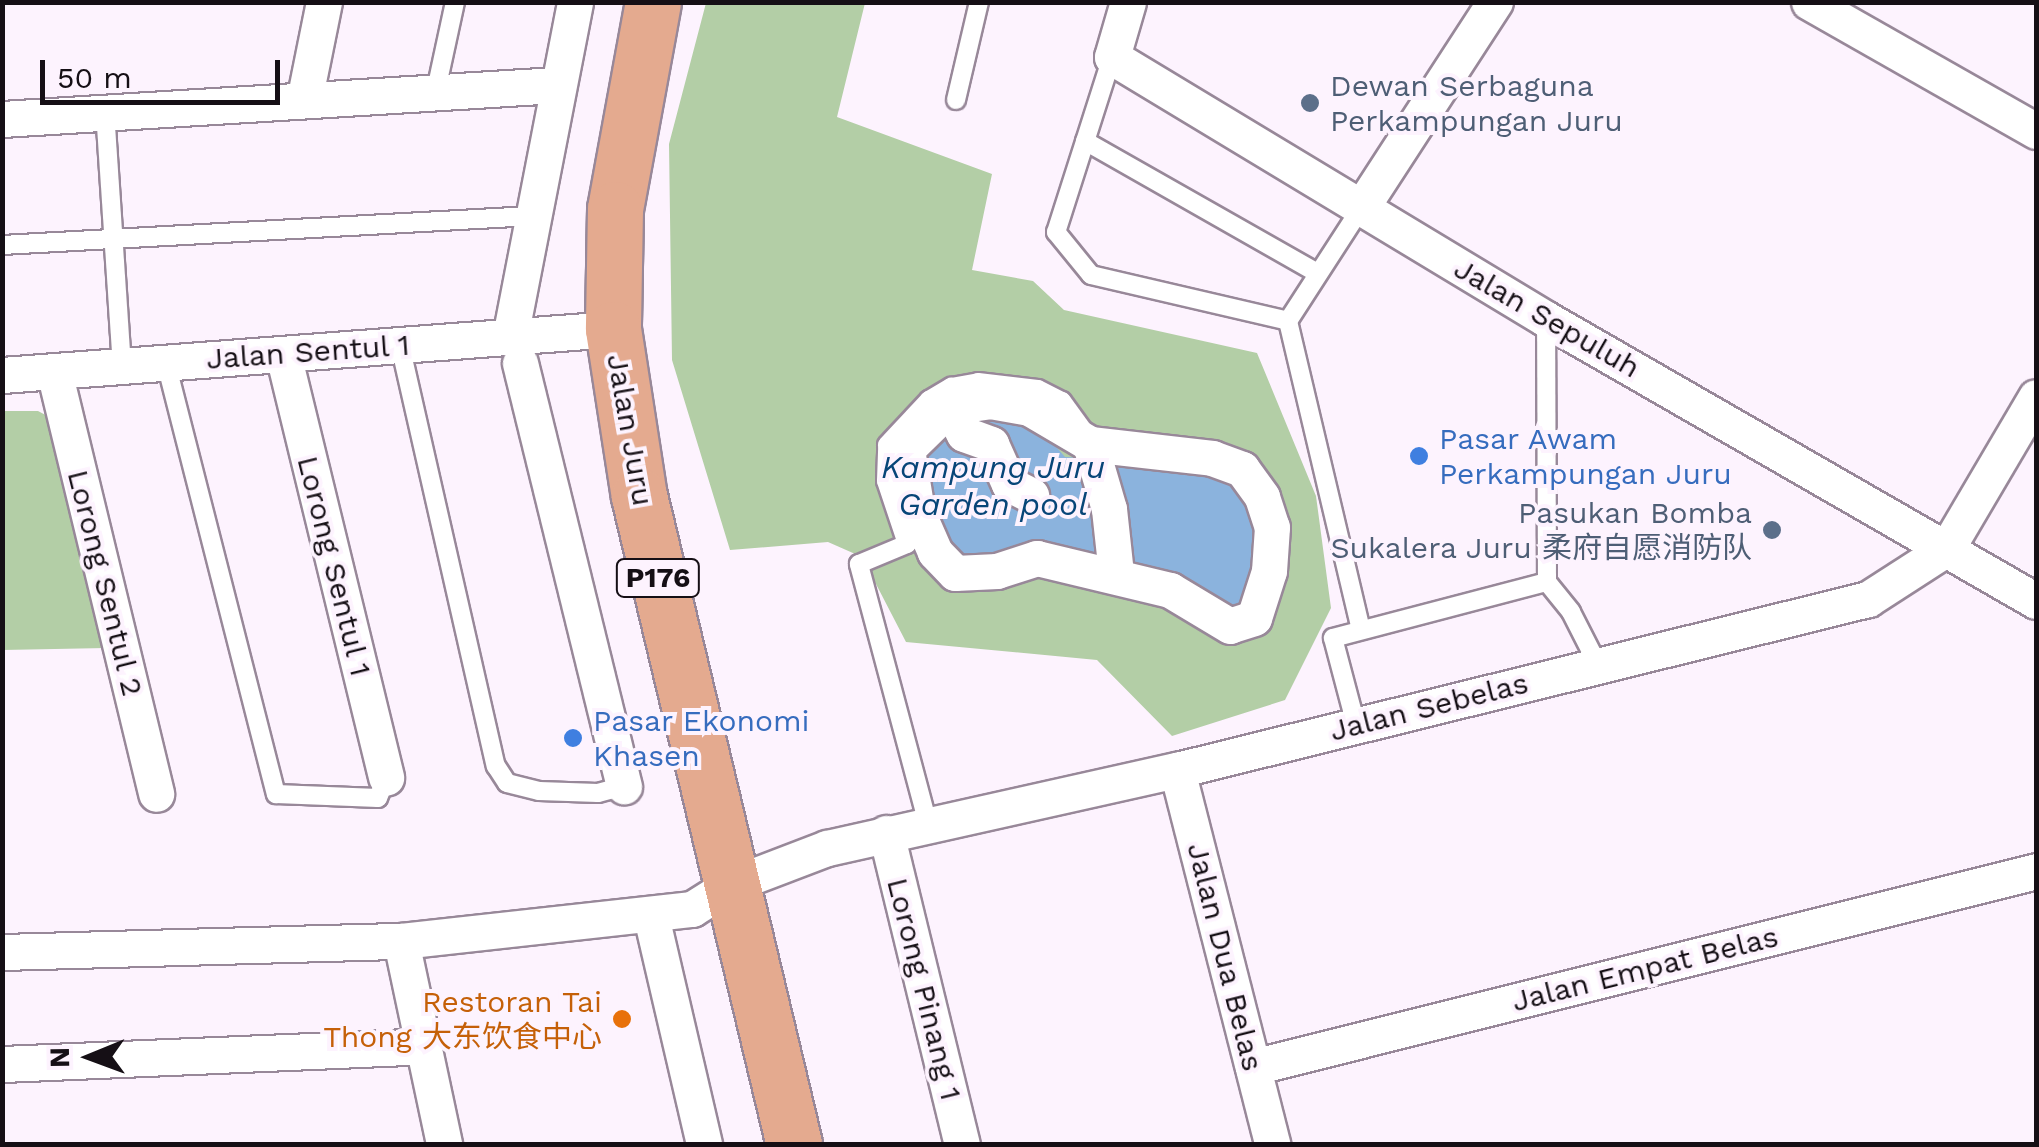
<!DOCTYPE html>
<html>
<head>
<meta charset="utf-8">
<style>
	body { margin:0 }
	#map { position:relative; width:2039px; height:1147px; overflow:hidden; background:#fdf3fe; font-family:"Work Sans","Noto Sans SC",sans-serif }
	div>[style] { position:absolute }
	.green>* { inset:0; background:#b3cea6 }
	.water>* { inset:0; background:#8bb3dd }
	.roads { filter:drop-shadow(2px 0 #988899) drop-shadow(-2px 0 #988899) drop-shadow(0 2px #988899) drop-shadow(0 -2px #988899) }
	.lane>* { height:18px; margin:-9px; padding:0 9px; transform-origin:9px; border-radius:9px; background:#fff }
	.street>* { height:35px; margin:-17.5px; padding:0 17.5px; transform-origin:17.5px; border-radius:17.5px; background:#fff }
	.primary>* { height:55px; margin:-27.5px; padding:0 27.5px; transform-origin:27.5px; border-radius:27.5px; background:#e4aa8f }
	.dots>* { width:28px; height:28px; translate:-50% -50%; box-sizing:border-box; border:5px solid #fdf3fe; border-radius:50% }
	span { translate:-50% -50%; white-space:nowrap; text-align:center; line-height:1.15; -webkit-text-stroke:8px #fdf3fe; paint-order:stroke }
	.shield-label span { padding:2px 8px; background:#fdf3fe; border:2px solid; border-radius:8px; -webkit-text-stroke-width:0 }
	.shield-label { font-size:28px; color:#150f15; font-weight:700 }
	.service-label { font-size:30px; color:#4e5e75 }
	.left { translate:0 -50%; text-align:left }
	.right { translate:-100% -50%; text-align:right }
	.street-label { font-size:30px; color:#150f15 }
	.shop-label { font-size:30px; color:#366cbe }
	.food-label { font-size:30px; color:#c56008 }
	.water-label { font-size:32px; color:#074578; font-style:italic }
	.frame { position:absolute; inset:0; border:5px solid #150f15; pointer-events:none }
	.north { position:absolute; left:40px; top:1007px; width:100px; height:100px; -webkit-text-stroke:8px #fdf3fe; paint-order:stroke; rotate:269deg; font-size:28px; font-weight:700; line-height:40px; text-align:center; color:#150f15 }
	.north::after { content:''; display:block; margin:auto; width:35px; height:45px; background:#150f15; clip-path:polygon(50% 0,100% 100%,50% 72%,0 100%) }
	.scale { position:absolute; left:40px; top:60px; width:240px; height:45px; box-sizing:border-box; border:5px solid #150f15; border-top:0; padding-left:12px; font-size:30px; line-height:35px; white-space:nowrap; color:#150f15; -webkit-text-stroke:8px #fdf3fe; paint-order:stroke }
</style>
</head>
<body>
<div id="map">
	<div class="green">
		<div style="clip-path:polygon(706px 3px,865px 3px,837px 117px,992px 174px,972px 270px,1033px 281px,1064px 310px,1257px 353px,1316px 496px,1331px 608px,1285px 700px,1172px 736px,1097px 660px,906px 642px,862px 557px,828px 542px,730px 550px,672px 360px,669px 144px)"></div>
		<div style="clip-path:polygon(2px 411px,38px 411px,53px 419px,106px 648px,3px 650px)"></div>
	</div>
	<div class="water">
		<div style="clip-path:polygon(948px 414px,1032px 419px,1065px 457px,1211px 464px,1256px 502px,1249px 607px,1230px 613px,1187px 584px,959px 567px,937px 541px,911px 452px)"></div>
	</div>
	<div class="roads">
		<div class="lane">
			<div style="left:1112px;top:57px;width:184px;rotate:107.7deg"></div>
			<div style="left:1056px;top:232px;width:55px;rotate:50.9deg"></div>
			<div style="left:1091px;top:275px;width:202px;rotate:13.1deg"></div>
			<div style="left:436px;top:90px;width:90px;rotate:-77.8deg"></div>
			<div style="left:956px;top:100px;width:101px;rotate:-76.8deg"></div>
			<div style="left:105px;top:111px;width:257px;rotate:86.2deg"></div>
			<div style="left:1085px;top:141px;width:266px;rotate:29.6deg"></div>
			<div style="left:2px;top:245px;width:531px;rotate:-3.13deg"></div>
			<div style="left:400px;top:345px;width:432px;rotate:77.2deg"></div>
			<div style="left:496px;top:766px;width:20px;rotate:57deg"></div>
			<div style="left:507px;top:783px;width:33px;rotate:14deg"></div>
			<div style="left:539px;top:791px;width:59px;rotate:1.9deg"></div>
			<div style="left:598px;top:793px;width:27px;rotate:-15deg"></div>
			<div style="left:166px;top:363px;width:445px;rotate:75.7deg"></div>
			<div style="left:276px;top:794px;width:102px;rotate:2.2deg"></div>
			<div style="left:378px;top:798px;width:22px;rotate:-68deg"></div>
			<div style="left:1547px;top:582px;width:38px;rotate:51deg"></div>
			<div style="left:1571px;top:612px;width:59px;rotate:63deg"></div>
			<div style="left:1361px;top:630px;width:318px;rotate:-103.3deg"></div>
			<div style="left:1288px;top:321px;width:135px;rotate:-57.1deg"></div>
			<div style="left:1356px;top:725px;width:90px;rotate:-104.8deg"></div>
			<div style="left:1333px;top:638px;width:221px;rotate:-14.7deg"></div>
			<div style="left:1547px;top:582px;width:263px;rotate:-90.2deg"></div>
			<div style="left:928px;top:824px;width:269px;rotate:-104.9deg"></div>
			<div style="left:859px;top:564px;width:52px;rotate:-22.6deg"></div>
			<div style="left:907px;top:544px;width:66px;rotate:-108.4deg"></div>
			<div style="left:886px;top:481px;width:36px;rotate:-88deg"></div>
			<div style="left:887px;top:445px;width:62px;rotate:-47deg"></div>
			<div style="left:929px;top:400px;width:26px;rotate:-31deg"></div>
			<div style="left:951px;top:387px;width:27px;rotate:-10deg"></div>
			<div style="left:978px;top:382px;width:60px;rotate:6.7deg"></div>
			<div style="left:1038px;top:389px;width:27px;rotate:27deg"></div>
			<div style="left:1062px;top:401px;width:41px;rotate:54deg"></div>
		</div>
		<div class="street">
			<div style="left:1128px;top:2px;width:57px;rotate:106.2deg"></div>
			<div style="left:1112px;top:57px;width:507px;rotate:31.12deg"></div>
			<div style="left:1546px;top:319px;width:565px;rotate:29.92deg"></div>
			<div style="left:1809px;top:2px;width:261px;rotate:29.6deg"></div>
			<div style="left:305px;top:96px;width:96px;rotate:-78.6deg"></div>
			<div style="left:2px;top:119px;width:555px;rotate:-3.51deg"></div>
			<div style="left:1361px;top:208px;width:246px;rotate:-57deg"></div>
			<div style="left:510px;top:337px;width:341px;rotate:-79deg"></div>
			<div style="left:283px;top:354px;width:436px;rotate:76.3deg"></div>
			<div style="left:520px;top:363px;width:436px;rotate:76.2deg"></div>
			<div style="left:54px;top:371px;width:435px;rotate:76.4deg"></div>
			<div style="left:2px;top:375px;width:613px;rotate:-4.31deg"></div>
			<div style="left:950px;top:407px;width:30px;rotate:63deg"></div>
			<div style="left:964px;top:434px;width:29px;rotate:20deg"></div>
			<div style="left:991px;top:444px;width:44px;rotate:65.8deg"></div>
			<div style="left:1009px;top:484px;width:25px;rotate:27deg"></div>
			<div style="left:1090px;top:444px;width:123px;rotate:6.5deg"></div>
			<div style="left:1212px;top:458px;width:32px;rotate:20deg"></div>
			<div style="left:1242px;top:469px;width:34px;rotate:54deg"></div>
			<div style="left:1262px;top:497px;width:32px;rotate:72deg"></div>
			<div style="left:1272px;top:527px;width:44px;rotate:93.9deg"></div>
			<div style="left:1269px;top:571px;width:49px;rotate:107.7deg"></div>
			<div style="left:1254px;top:618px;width:25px;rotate:162deg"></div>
			<div style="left:1230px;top:626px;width:70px;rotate:-149deg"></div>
			<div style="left:1170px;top:590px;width:137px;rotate:-166.5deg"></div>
			<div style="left:1037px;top:558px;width:42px;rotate:162deg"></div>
			<div style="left:997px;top:571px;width:42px;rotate:177.3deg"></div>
			<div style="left:955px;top:573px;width:29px;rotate:-134deg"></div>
			<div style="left:935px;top:552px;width:45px;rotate:-113.7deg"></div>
			<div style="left:917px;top:511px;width:63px;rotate:-99.2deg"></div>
			<div style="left:907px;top:449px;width:60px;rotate:-44.3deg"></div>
			<div style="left:950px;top:407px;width:40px;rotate:-8.5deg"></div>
			<div style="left:990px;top:401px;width:40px;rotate:10deg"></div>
			<div style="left:1029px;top:408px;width:71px;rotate:30.5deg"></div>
			<div style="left:1090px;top:444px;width:68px;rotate:73.7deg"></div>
			<div style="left:1109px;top:509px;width:64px;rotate:83.8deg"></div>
			<div style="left:1177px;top:770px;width:386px;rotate:75.7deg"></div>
			<div style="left:886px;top:833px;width:320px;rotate:76.3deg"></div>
			<div style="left:651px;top:916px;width:234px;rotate:76.9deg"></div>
			<div style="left:401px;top:941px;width:208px;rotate:78deg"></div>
			<div style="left:2px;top:952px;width:399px;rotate:-1.6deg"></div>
			<div style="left:401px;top:941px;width:293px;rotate:-6.3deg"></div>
			<div style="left:692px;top:909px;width:45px;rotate:-32.3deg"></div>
			<div style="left:730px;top:885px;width:104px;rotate:-20.9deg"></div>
			<div style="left:827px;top:848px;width:359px;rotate:-12.6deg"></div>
			<div style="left:1177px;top:770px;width:712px;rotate:-13.9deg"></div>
			<div style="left:1868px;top:599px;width:94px;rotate:-32.8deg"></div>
			<div style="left:1947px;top:548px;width:175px;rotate:-59.5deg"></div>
			<div style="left:2px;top:1064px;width:421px;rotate:-2.4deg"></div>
			<div style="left:1253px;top:1067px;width:807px;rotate:-14.05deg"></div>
		</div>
		<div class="primary">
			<div style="left:653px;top:2px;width:210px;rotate:100.4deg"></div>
			<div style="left:615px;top:209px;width:120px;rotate:91deg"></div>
			<div style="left:613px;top:329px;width:169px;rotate:81.2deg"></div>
			<div style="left:639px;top:496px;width:666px;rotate:76.55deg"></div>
		</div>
	</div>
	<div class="dots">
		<div style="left:1310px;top:103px;background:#5c6f8a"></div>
		<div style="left:1419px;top:456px;background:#3f7fe0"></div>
		<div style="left:1772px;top:530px;background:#5c6f8a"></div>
		<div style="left:573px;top:738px;background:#3f7fe0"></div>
		<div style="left:622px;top:1019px;background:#e8710a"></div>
	</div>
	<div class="shield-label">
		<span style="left:658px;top:578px">P176</span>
	</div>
	<div class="service-label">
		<span class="left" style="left:1330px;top:103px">Dewan Serbaguna<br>Perkampungan Juru</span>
		<span class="right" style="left:1752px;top:530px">Pasukan Bomba<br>Sukalera Juru 柔府自愿消防队</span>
	</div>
	<div class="street-label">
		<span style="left:1547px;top:318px;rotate:30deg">Jalan Sepuluh</span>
		<span style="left:308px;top:352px;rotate:-4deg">Jalan Sentul 1</span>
		<span style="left:630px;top:430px;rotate:80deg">Jalan Juru</span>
		<span style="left:334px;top:566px;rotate:76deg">Lorong Sentul 1</span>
		<span style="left:105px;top:583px;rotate:76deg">Lorong Sentul 2</span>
		<span style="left:1429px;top:707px;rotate:-14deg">Jalan Sebelas</span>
		<span style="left:1225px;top:957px;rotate:76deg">Jalan Dua Belas</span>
		<span style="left:1645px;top:969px;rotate:-14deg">Jalan Empat Belas</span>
		<span style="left:924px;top:989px;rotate:76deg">Lorong Pinang 1</span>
	</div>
	<div class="shop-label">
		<span class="left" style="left:1439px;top:456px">Pasar Awam<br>Perkampungan Juru</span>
		<span class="left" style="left:593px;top:738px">Pasar Ekonomi<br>Khasen</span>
	</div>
	<div class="food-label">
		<span class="right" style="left:602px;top:1019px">Restoran Tai<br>Thong 大东饮食中心</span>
	</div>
	<div class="water-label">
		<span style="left:993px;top:486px">Kampung Juru<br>Garden pool</span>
	</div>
	<div class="frame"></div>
	<div class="north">N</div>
	<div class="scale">50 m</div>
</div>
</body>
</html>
